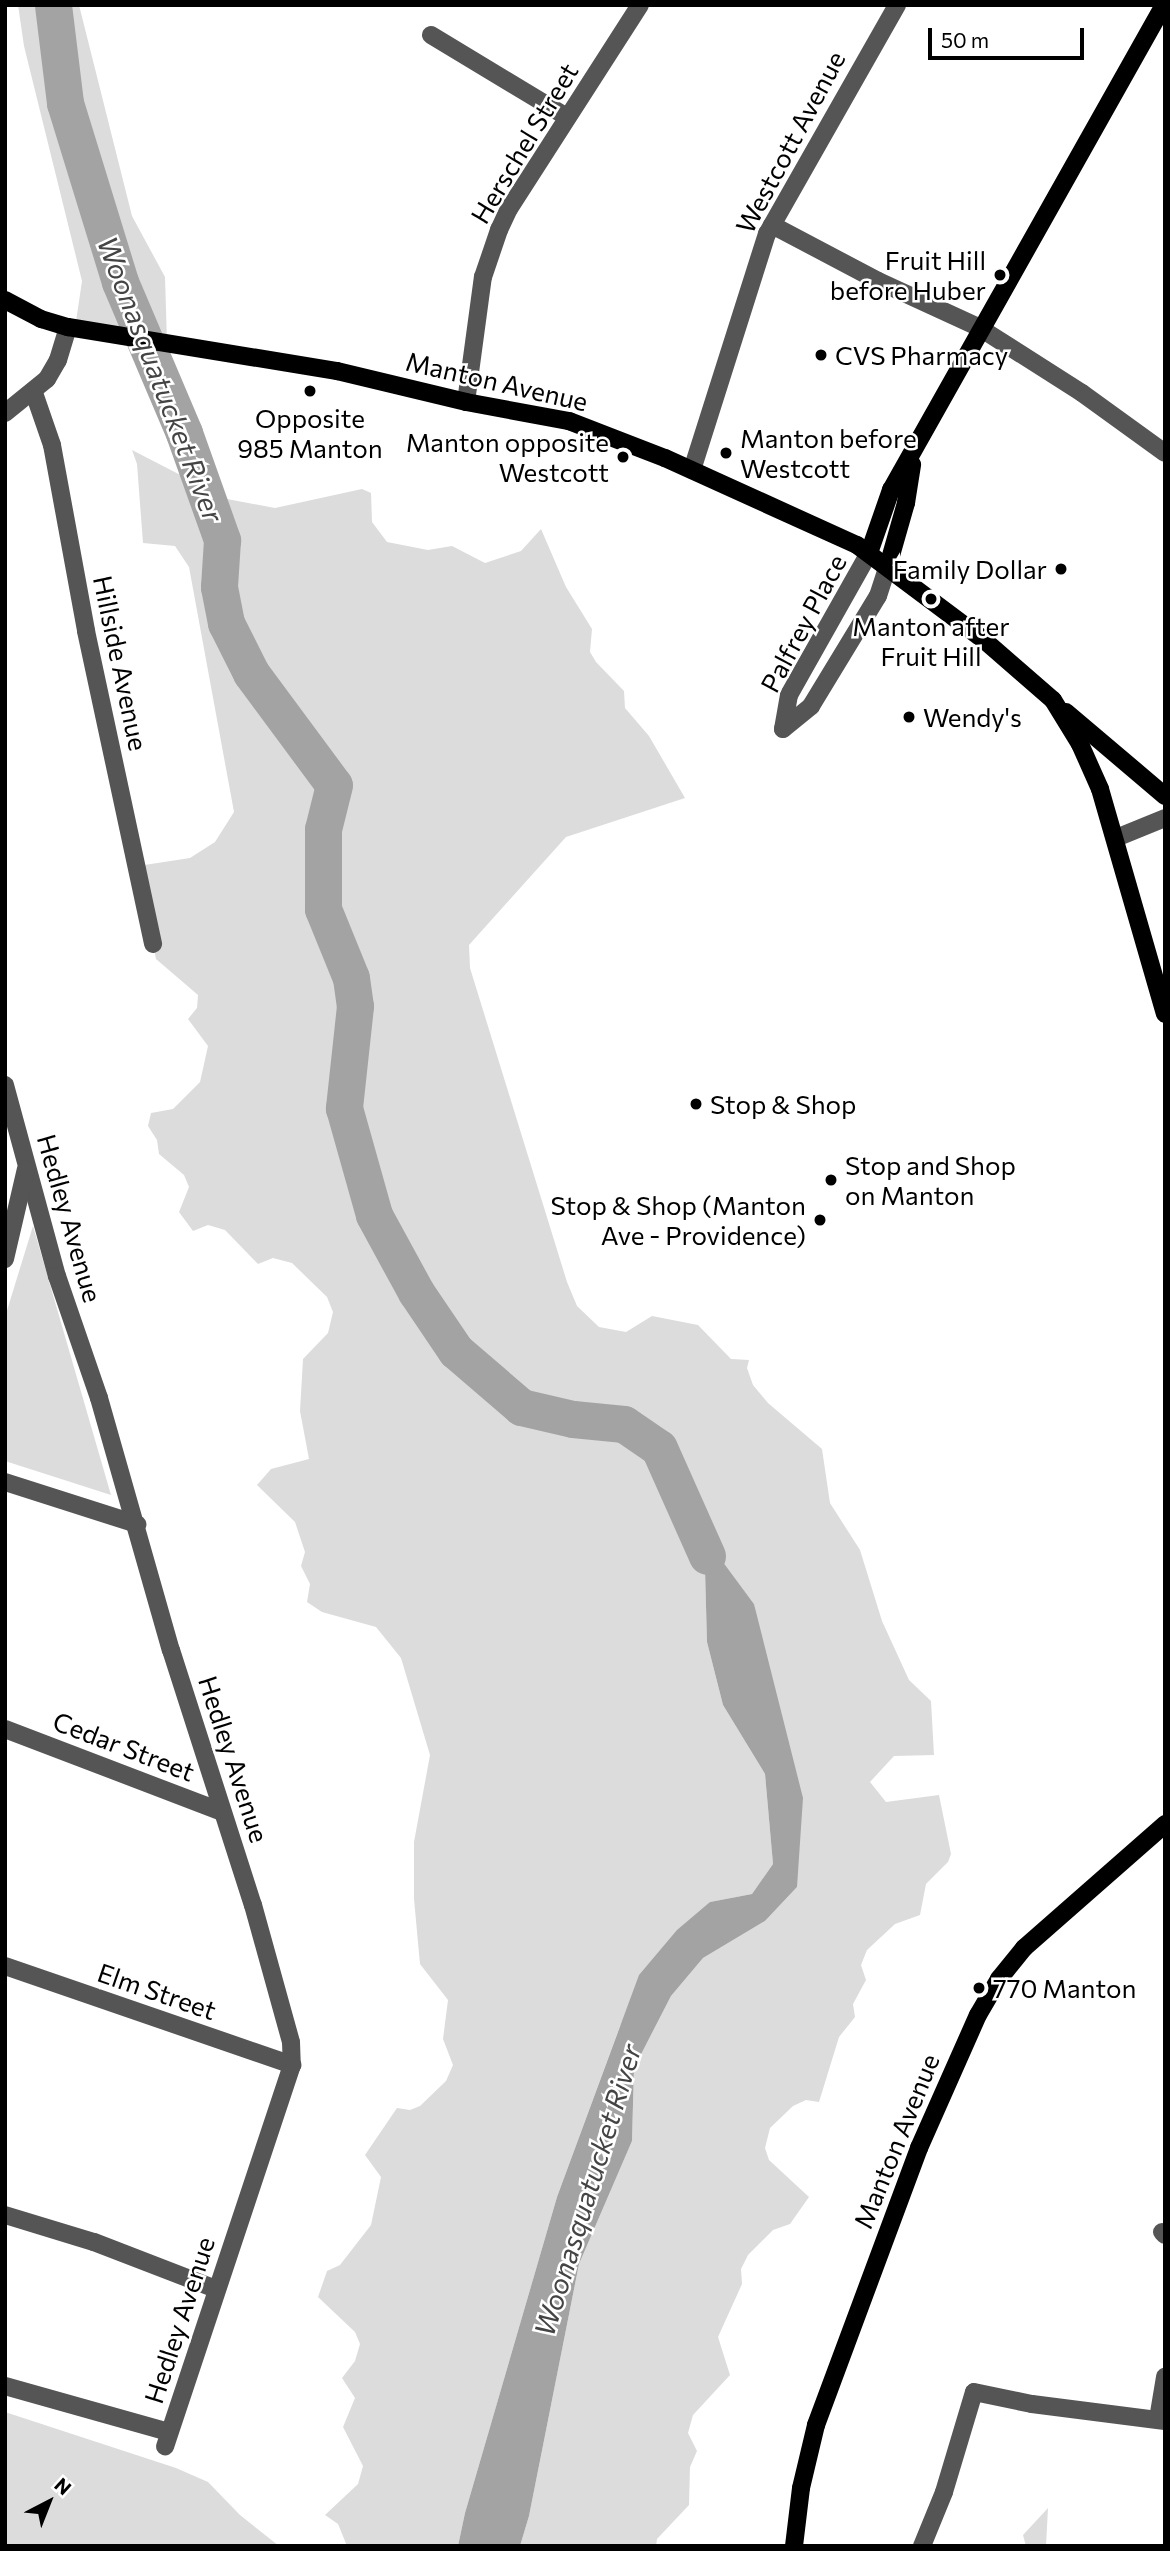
<!DOCTYPE html>
<html>
<head>
<meta charset="utf-8">
<style>
	body { margin:0 }
	#map { position:relative; width:1170px; height:2551px; overflow:hidden; background:#fff; font-family:Commissioner,sans-serif }
	div>[style] { position:absolute }
	.green>* { inset:0; background:#dcdcdc }
	.water>* { inset:0; background:#a3a3a3 }
	.river>* { height:37px; margin:-18.5px; padding:0 18.5px; transform-origin:18.5px; border-radius:18.5px; background:#a3a3a3 }
	.minor>* { height:18px; margin:-9px; padding:0 9px; transform-origin:9px; border-radius:9px; background:#555 }
	.major>* { height:18px; margin:-9px; padding:0 9px; transform-origin:9px; border-radius:9px; background:#000 }
	.dots>* { width:19px; height:19px; translate:-50% -50%; box-sizing:border-box; border:4px solid #fff; border-radius:50% }
	span { translate:-50% -50%; white-space:nowrap; text-align:center; line-height:1.15; -webkit-text-stroke:5px #fff; paint-order:stroke }
	.street-label { font-size:26px; color:#000 }
	.poi-label { font-size:26px; color:#000 }
	.right { translate:-100% -50%; text-align:right }
	.left { translate:0 -50%; text-align:left }
	.water-label { font-size:28px; color:#444; font-style:italic }
	.frame { position:absolute; inset:0; border:7px solid #000; pointer-events:none }
	.north { position:absolute; left:14px; top:2467px; width:70px; height:70px; -webkit-text-stroke:5px #fff; paint-order:stroke; rotate:42deg; font-size:19px; font-weight:700; line-height:28px; text-align:center; color:#000 }
	.north::after { content:''; display:block; margin:auto; width:24px; height:32px; background:#000; clip-path:polygon(50% 0,100% 100%,50% 72%,0 100%) }
	.scale { position:absolute; left:928px; top:28px; width:156px; height:32px; box-sizing:border-box; border:4px solid #000; border-top:0; padding-left:9px; font-size:21px; line-height:24px; white-space:nowrap; color:#000; -webkit-text-stroke:5px #fff; paint-order:stroke }
</style>
</head>
<body>
<div id="map">
	<div class="green">
		<div style="clip-path:polygon(18px 5px,79px 5px,132px 216px,165px 277px,167px 342px,144px 349px,74px 335px,82px 281px,24px 46px)"></div>
		<div style="clip-path:polygon(132px 450px,227px 499px,275px 508px,362px 489px,371px 493px,372px 522px,387px 542px,428px 550px,452px 546px,485px 563px,521px 551px,541px 529px,566px 587px,592px 629px,590px 652px,596px 662px,624px 691px,625px 708px,649px 736px,685px 798px,566px 837px,469px 945px,470px 968px,567px 1282px,577px 1306px,599px 1327px,626px 1332px,652px 1316px,698px 1325px,731px 1359px,749px 1360px,747px 1368px,753px 1385px,768px 1403px,822px 1449px,830px 1503px,860px 1550px,882px 1621px,909px 1680px,931px 1701px,934px 1755px,894px 1756px,870px 1782px,886px 1802px,939px 1795px,951px 1854px,948px 1862px,926px 1884px,920px 1915px,895px 1924px,867px 1950px,861px 1965px,866px 1980px,853px 2004px,855px 2017px,839px 2037px,819px 2102px,806px 2100px,793px 2106px,770px 2128px,765px 2148px,769px 2160px,809px 2197px,790px 2224px,773px 2230px,748px 2255px,741px 2269px,742px 2284px,718px 2337px,730px 2375px,693px 2415px,688px 2433px,697px 2451px,690px 2467px,689px 2505px,657px 2539px,656px 2546px,520px 2546px,529px 2516px,579px 2264px,632px 2141px,634px 2068px,671px 1996px,703px 1958px,765px 1921px,797px 1887px,754px 1604px,686px 1514px,705px 1570px,707px 1642px,723px 1705px,765px 1774px,773px 1864px,752px 1894px,710px 1902px,620px 2026px,557px 2197px,465px 2513px,458px 2546px,347px 2546px,338px 2524px,325px 2515px,358px 2484px,363px 2466px,343px 2427px,355px 2398px,342px 2378px,355px 2361px,360px 2344px,355px 2332px,318px 2297px,327px 2271px,340px 2265px,371px 2225px,381px 2177px,365px 2155px,397px 2108px,410px 2110px,420px 2106px,446px 2081px,453px 2065px,443px 2039px,448px 2000px,420px 1964px,414px 1899px,414px 1842px,430px 1755px,401px 1658px,376px 1627px,322px 1612px,307px 1602px,310px 1584px,301px 1566px,305px 1552px,295px 1522px,257px 1485px,271px 1469px,309px 1459px,300px 1411px,303px 1359px,328px 1333px,333px 1312px,327px 1297px,292px 1263px,273px 1258px,258px 1264px,225px 1230px,208px 1225px,193px 1231px,179px 1212px,189px 1187px,184px 1175px,159px 1154px,157px 1140px,148px 1126px,151px 1113px,173px 1109px,200px 1082px,208px 1046px,188px 1019px,197px 1008px,198px 995px,156px 959px,138px 866px,190px 858px,215px 842px,234px 812px,189px 567px,175px 546px,143px 543px,137px 464px)"></div>
		<div style="clip-path:polygon(33px 1226px,111px 1495px,5px 1461px,5px 1317px)"></div>
		<div style="clip-path:polygon(5px 2412px,176px 2468px,208px 2482px,240px 2515px,279px 2546px,5px 2546px)"></div>
		<div style="clip-path:polygon(1048px 2508px,1046px 2546px,1026px 2546px,1023px 2535px)"></div>
	</div>
	<div class="water">
		<div style="clip-path:polygon(685px 1511px,754px 1604px,803px 1798px,797px 1887px,765px 1921px,703px 1958px,671px 1996px,634px 2068px,632px 2141px,579px 2264px,529px 2516px,520px 2546px,458px 2546px,465px 2513px,557px 2197px,639px 1975px,677px 1930px,710px 1902px,752px 1894px,773px 1864px,765px 1774px,723px 1705px,707px 1642px,705px 1570px)"></div>
	</div>
	<div class="river">
		<div style="left:53px;top:5px;width:99px;rotate:83deg"></div>
		<div style="left:65px;top:103px;width:187px;rotate:72.9deg"></div>
		<div style="left:120px;top:282px;width:164px;rotate:67deg"></div>
		<div style="left:184px;top:433px;width:114px;rotate:70.4deg"></div>
		<div style="left:222px;top:540px;width:47px;rotate:93.7deg"></div>
		<div style="left:219px;top:587px;width:37px;rotate:79deg"></div>
		<div style="left:226px;top:623px;width:56px;rotate:63.4deg"></div>
		<div style="left:251px;top:673px;width:139px;rotate:53.5deg"></div>
		<div style="left:334px;top:785px;width:45px;rotate:104deg"></div>
		<div style="left:323px;top:829px;width:80px;rotate:90deg"></div>
		<div style="left:323px;top:909px;width:74px;rotate:67.9deg"></div>
		<div style="left:351px;top:978px;width:28px;rotate:82deg"></div>
		<div style="left:355px;top:1006px;width:103px;rotate:96.2deg"></div>
		<div style="left:344px;top:1108px;width:111px;rotate:74.3deg"></div>
		<div style="left:374px;top:1215px;width:88px;rotate:61.4deg"></div>
		<div style="left:416px;top:1292px;width:71px;rotate:55.9deg"></div>
		<div style="left:456px;top:1351px;width:86px;rotate:40.7deg"></div>
		<div style="left:521px;top:1407px;width:53px;rotate:13deg"></div>
		<div style="left:573px;top:1419px;width:51px;rotate:5.6deg"></div>
		<div style="left:624px;top:1424px;width:42px;rotate:34.4deg"></div>
		<div style="left:659px;top:1448px;width:118px;rotate:66deg"></div>
	</div>
	<div class="minor">
		<div style="left:431px;top:35px;width:159px;rotate:31.1deg"></div>
		<div style="left:772px;top:225px;width:120px;rotate:27.8deg"></div>
		<div style="left:878px;top:281px;width:112px;rotate:24.7deg"></div>
		<div style="left:980px;top:328px;width:121px;rotate:32.5deg"></div>
		<div style="left:1082px;top:393px;width:102px;rotate:35.9deg"></div>
		<div style="left:34px;top:393px;width:55px;rotate:70.9deg"></div>
		<div style="left:52px;top:445px;width:189px;rotate:79.6deg"></div>
		<div style="left:86px;top:631px;width:320px;rotate:77.9deg"></div>
		<div style="left:466px;top:402px;width:126px;rotate:-82.3deg"></div>
		<div style="left:483px;top:277px;width:50px;rotate:-71.2deg"></div>
		<div style="left:499px;top:230px;width:23px;rotate:-65deg"></div>
		<div style="left:509px;top:209px;width:242px;rotate:-57.3deg"></div>
		<div style="left:5px;top:413px;width:54px;rotate:-39deg"></div>
		<div style="left:47px;top:379px;width:22px;rotate:-60deg"></div>
		<div style="left:58px;top:360px;width:34px;rotate:-73deg"></div>
		<div style="left:692px;top:470px;width:248px;rotate:-72.4deg"></div>
		<div style="left:767px;top:234px;width:263px;rotate:-60.4deg"></div>
		<div style="left:783px;top:729px;width:35px;rotate:-80deg"></div>
		<div style="left:789px;top:695px;width:163px;rotate:-60.6deg"></div>
		<div style="left:783px;top:729px;width:36px;rotate:-39deg"></div>
		<div style="left:811px;top:706px;width:129px;rotate:-58.7deg"></div>
		<div style="left:878px;top:596px;width:32px;rotate:-72deg"></div>
		<div style="left:1116px;top:838px;width:53px;rotate:-22.2deg"></div>
		<div style="left:5px;top:1085px;width:198px;rotate:74.8deg"></div>
		<div style="left:57px;top:1276px;width:129px;rotate:71deg"></div>
		<div style="left:99px;top:1398px;width:262px;rotate:74.1deg"></div>
		<div style="left:171px;top:1650px;width:268px;rotate:72.2deg"></div>
		<div style="left:253px;top:1905px;width:142px;rotate:74.5deg"></div>
		<div style="left:291px;top:2042px;width:23px;rotate:88deg"></div>
		<div style="left:292px;top:2065px;width:402px;rotate:108.4deg"></div>
		<div style="left:5px;top:1259px;width:92px;rotate:-76.9deg"></div>
		<div style="left:5px;top:1482px;width:139px;rotate:17.7deg"></div>
		<div style="left:5px;top:1729px;width:232px;rotate:20.9deg"></div>
		<div style="left:5px;top:1966px;width:304px;rotate:19deg"></div>
		<div style="left:5px;top:2215px;width:93px;rotate:16.9deg"></div>
		<div style="left:94px;top:2242px;width:131px;rotate:21.1deg"></div>
		<div style="left:1162px;top:2232px;width:4px;rotate:45deg"></div>
		<div style="left:5px;top:2386px;width:170px;rotate:15.7deg"></div>
		<div style="left:1158px;top:2419px;width:43px;rotate:-80.5deg"></div>
		<div style="left:922px;top:2546px;width:58px;rotate:-67.8deg"></div>
		<div style="left:944px;top:2492px;width:104px;rotate:-73.3deg"></div>
		<div style="left:974px;top:2392px;width:59px;rotate:11.7deg"></div>
		<div style="left:1032px;top:2404px;width:134px;rotate:7.3deg"></div>
	</div>
	<div class="major">
		<div style="left:5px;top:300px;width:41px;rotate:27.8deg"></div>
		<div style="left:41px;top:319px;width:28px;rotate:17deg"></div>
		<div style="left:68px;top:327px;width:273px;rotate:9.3deg"></div>
		<div style="left:337px;top:371px;width:133px;rotate:13.5deg"></div>
		<div style="left:466px;top:402px;width:105px;rotate:10.5deg"></div>
		<div style="left:569px;top:421px;width:103px;rotate:21.1deg"></div>
		<div style="left:665px;top:458px;width:211px;rotate:24.4deg"></div>
		<div style="left:857px;top:545px;width:159px;rotate:36.8deg"></div>
		<div style="left:984px;top:640px;width:91px;rotate:41deg"></div>
		<div style="left:1053px;top:700px;width:52px;rotate:58.5deg"></div>
		<div style="left:1080px;top:744px;width:49px;rotate:66deg"></div>
		<div style="left:1100px;top:789px;width:234px;rotate:73.9deg"></div>
		<div style="left:869px;top:553px;width:67px;rotate:-70.8deg"></div>
		<div style="left:891px;top:490px;width:557px;rotate:-60.63deg"></div>
		<div style="left:888px;top:566px;width:66px;rotate:-74.1deg"></div>
		<div style="left:906px;top:503px;width:39px;rotate:-81deg"></div>
		<div style="left:1066px;top:712px;width:130px;rotate:40.3deg"></div>
		<div style="left:794px;top:2546px;width:58px;rotate:-83.1deg"></div>
		<div style="left:801px;top:2488px;width:65px;rotate:-76.6deg"></div>
		<div style="left:816px;top:2425px;width:296px;rotate:-69.6deg"></div>
		<div style="left:919px;top:2148px;width:145px;rotate:-66.1deg"></div>
		<div style="left:978px;top:2015px;width:42px;rotate:-59.7deg"></div>
		<div style="left:999px;top:1979px;width:40px;rotate:-51deg"></div>
		<div style="left:1024px;top:1948px;width:188px;rotate:-41.3deg"></div>
	</div>
	<div class="dots">
		<div style="left:1000px;top:275px;background:#000"></div>
		<div style="left:821px;top:355px;background:#000"></div>
		<div style="left:310px;top:391px;background:#000"></div>
		<div style="left:726px;top:453px;background:#000"></div>
		<div style="left:623px;top:457px;background:#000"></div>
		<div style="left:1061px;top:569px;background:#000"></div>
		<div style="left:931px;top:599px;background:#000"></div>
		<div style="left:909px;top:717px;background:#000"></div>
		<div style="left:696px;top:1104px;background:#000"></div>
		<div style="left:831px;top:1180px;background:#000"></div>
		<div style="left:820px;top:1220px;background:#000"></div>
		<div style="left:979px;top:1988px;background:#000"></div>
	</div>
	<div class="street-label">
		<span style="left:790px;top:142px;rotate:-62deg">Westcott Avenue</span>
		<span style="left:524px;top:143px;rotate:-59deg">Herschel Street</span>
		<span style="left:497px;top:381px;rotate:13deg">Manton Avenue</span>
		<span style="left:803px;top:623px;rotate:-62deg">Palfrey Place</span>
		<span style="left:121px;top:663px;rotate:78deg">Hillside Avenue</span>
		<span style="left:70px;top:1218px;rotate:74deg">Hedley Avenue</span>
		<span style="left:124px;top:1746px;rotate:21deg">Cedar Street</span>
		<span style="left:234px;top:1759px;rotate:72deg">Hedley Avenue</span>
		<span style="left:157px;top:1991px;rotate:19deg">Elm Street</span>
		<span style="left:896px;top:2141px;rotate:-68deg">Manton Avenue</span>
		<span style="left:179px;top:2320px;rotate:-72deg">Hedley Avenue</span>
	</div>
	<div class="poi-label">
		<span class="right" style="left:986px;top:275px">Fruit Hill<br>before Huber</span>
		<span class="left" style="left:835px;top:355px">CVS Pharmacy</span>
		<span style="left:310px;top:433px">Opposite<br>985 Manton</span>
		<span class="left" style="left:740px;top:453px">Manton before<br>Westcott</span>
		<span class="right" style="left:609px;top:457px">Manton opposite<br>Westcott</span>
		<span class="right" style="left:1047px;top:569px">Family Dollar</span>
		<span style="left:931px;top:641px">Manton after<br>Fruit Hill</span>
		<span class="left" style="left:923px;top:717px">Wendy's</span>
		<span class="left" style="left:710px;top:1104px">Stop &amp; Shop</span>
		<span class="left" style="left:845px;top:1180px">Stop and Shop<br>on Manton</span>
		<span class="right" style="left:806px;top:1220px">Stop &amp; Shop (Manton<br>Ave - Providence)</span>
		<span class="left" style="left:993px;top:1988px">770 Manton</span>
	</div>
	<div class="water-label">
		<span style="left:161px;top:379px;rotate:69deg">Woonasquatucket River</span>
		<span style="left:587px;top:2190px;rotate:-73deg">Woonasquatucket River</span>
	</div>
	<div class="frame"></div>
	<div class="north">N</div>
	<div class="scale">50 m</div>
</div>
</body>
</html>
